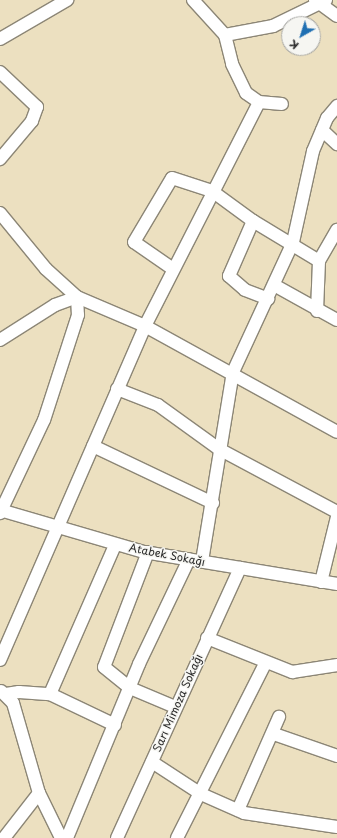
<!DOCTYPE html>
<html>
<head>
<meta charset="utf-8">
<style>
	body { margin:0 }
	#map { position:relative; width:337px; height:838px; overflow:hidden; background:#ece0c0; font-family:"Playpen Sans",sans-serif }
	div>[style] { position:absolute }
	.roads { filter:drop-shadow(1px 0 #8c8676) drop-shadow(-1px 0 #8c8676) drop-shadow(0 1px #8c8676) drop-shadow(0 -1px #8c8676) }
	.minor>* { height:12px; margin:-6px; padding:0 6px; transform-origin:6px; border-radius:6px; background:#fff }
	span { translate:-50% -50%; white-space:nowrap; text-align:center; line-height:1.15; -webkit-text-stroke:3px #f6f6f2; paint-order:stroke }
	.street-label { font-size:11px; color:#2b2b2b }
	.north { position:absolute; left:281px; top:16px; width:40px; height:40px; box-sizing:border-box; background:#f6f6f2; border:1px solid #a5a5a2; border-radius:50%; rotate:219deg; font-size:11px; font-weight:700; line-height:16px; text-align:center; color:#2b2b2b }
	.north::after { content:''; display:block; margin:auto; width:14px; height:18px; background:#1f6fb2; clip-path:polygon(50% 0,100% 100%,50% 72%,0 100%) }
</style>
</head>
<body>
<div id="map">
	<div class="roads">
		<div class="minor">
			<div style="left:193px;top:0;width:47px;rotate:47.6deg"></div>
			<div style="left:225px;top:35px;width:30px;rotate:76deg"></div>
			<div style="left:232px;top:64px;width:32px;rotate:64deg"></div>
			<div style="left:246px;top:93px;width:16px;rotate:35deg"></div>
			<div style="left:259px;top:102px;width:23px;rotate:5deg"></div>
			<div style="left:315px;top:0;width:27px;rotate:36deg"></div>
			<div style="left:225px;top:35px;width:49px;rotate:-10.6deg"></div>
			<div style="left:273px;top:26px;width:59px;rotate:-26.1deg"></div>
			<div style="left:0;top:39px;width:78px;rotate:-30.2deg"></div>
			<div style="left:0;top:72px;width:51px;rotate:43.4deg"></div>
			<div style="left:37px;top:107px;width:15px;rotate:110deg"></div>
			<div style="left:32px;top:121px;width:50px;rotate:130.1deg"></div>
			<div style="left:322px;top:130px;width:21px;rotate:43deg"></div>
			<div style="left:0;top:213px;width:72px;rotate:50.6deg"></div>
			<div style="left:46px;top:269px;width:42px;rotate:42.1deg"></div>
			<div style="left:77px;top:297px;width:74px;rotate:23.1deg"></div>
			<div style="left:145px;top:326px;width:219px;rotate:28.9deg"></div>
			<div style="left:253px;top:221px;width:60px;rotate:113.6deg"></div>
			<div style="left:229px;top:276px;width:21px;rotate:41deg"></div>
			<div style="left:245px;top:290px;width:25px;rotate:21deg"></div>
			<div style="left:173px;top:269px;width:47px;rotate:-145.3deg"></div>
			<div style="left:134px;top:242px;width:74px;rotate:-59.3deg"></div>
			<div style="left:172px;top:178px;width:42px;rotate:18deg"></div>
			<div style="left:212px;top:191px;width:51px;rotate:36.2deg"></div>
			<div style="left:253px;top:221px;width:77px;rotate:31.2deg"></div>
			<div style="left:274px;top:285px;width:72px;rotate:29.1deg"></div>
			<div style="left:317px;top:311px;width:50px;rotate:-87.7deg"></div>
			<div style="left:319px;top:261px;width:36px;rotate:-60deg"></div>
			<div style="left:0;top:340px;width:65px;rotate:-32.5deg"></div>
			<div style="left:55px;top:305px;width:23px;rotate:-20deg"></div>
			<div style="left:77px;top:297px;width:18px;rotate:87deg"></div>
			<div style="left:78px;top:315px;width:110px;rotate:107.9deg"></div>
			<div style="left:44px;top:420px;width:103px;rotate:115.3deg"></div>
			<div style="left:117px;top:389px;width:44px;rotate:21.3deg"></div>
			<div style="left:158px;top:405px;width:75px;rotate:35.8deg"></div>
			<div style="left:219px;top:449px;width:134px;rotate:28.1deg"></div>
			<div style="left:93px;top:446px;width:133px;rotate:25.4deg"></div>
			<div style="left:0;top:510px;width:150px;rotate:16.3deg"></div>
			<div style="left:144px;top:552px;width:196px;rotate:9.4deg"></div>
			<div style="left:148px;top:552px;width:123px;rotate:110.9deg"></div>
			<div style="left:104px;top:667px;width:33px;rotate:39deg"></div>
			<div style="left:130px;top:688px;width:49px;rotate:22.9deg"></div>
			<div style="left:202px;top:561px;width:192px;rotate:-80.7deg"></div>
			<div style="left:233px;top:372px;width:143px;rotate:-65.2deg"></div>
			<div style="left:293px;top:242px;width:93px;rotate:-77.6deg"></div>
			<div style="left:313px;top:151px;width:36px;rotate:-67deg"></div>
			<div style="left:327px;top:118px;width:16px;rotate:-50deg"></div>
			<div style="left:321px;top:582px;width:67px;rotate:-76.2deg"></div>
			<div style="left:207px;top:638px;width:92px;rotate:21.8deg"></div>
			<div style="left:292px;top:672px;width:46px;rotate:-8.8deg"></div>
			<div style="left:0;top:660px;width:364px;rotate:-66.5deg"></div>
			<div style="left:145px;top:326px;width:251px;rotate:-63deg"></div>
			<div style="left:1px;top:691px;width:17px;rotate:45deg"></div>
			<div style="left:13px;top:703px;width:94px;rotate:73.9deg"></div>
			<div style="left:39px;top:793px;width:50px;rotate:63.9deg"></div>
			<div style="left:6px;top:694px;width:13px;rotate:-9deg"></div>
			<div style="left:19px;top:692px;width:31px;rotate:4deg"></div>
			<div style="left:50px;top:694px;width:163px;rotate:-66.4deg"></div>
			<div style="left:50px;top:694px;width:72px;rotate:25.5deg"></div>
			<div style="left:274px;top:734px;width:67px;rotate:19.2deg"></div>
			<div style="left:152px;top:762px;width:59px;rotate:33.1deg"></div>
			<div style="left:201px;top:794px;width:47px;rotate:23.8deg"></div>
			<div style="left:244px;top:813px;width:94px;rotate:8.6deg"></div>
			<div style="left:238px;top:810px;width:102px;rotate:-66.2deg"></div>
			<div style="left:4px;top:838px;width:57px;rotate:-52.1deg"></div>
			<div style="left:67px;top:838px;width:188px;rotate:-67.5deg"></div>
			<div style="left:139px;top:664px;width:116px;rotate:-64.5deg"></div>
			<div style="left:117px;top:838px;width:297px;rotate:-65.5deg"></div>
			<div style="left:177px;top:838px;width:195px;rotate:-63.2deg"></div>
		</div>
	</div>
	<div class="street-label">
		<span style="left:167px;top:555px;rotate:11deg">Atabek Sokağı</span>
		<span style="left:178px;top:703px;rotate:-66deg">Sarı Mimoza Sokağı</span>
	</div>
	<div class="north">K</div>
</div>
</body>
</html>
